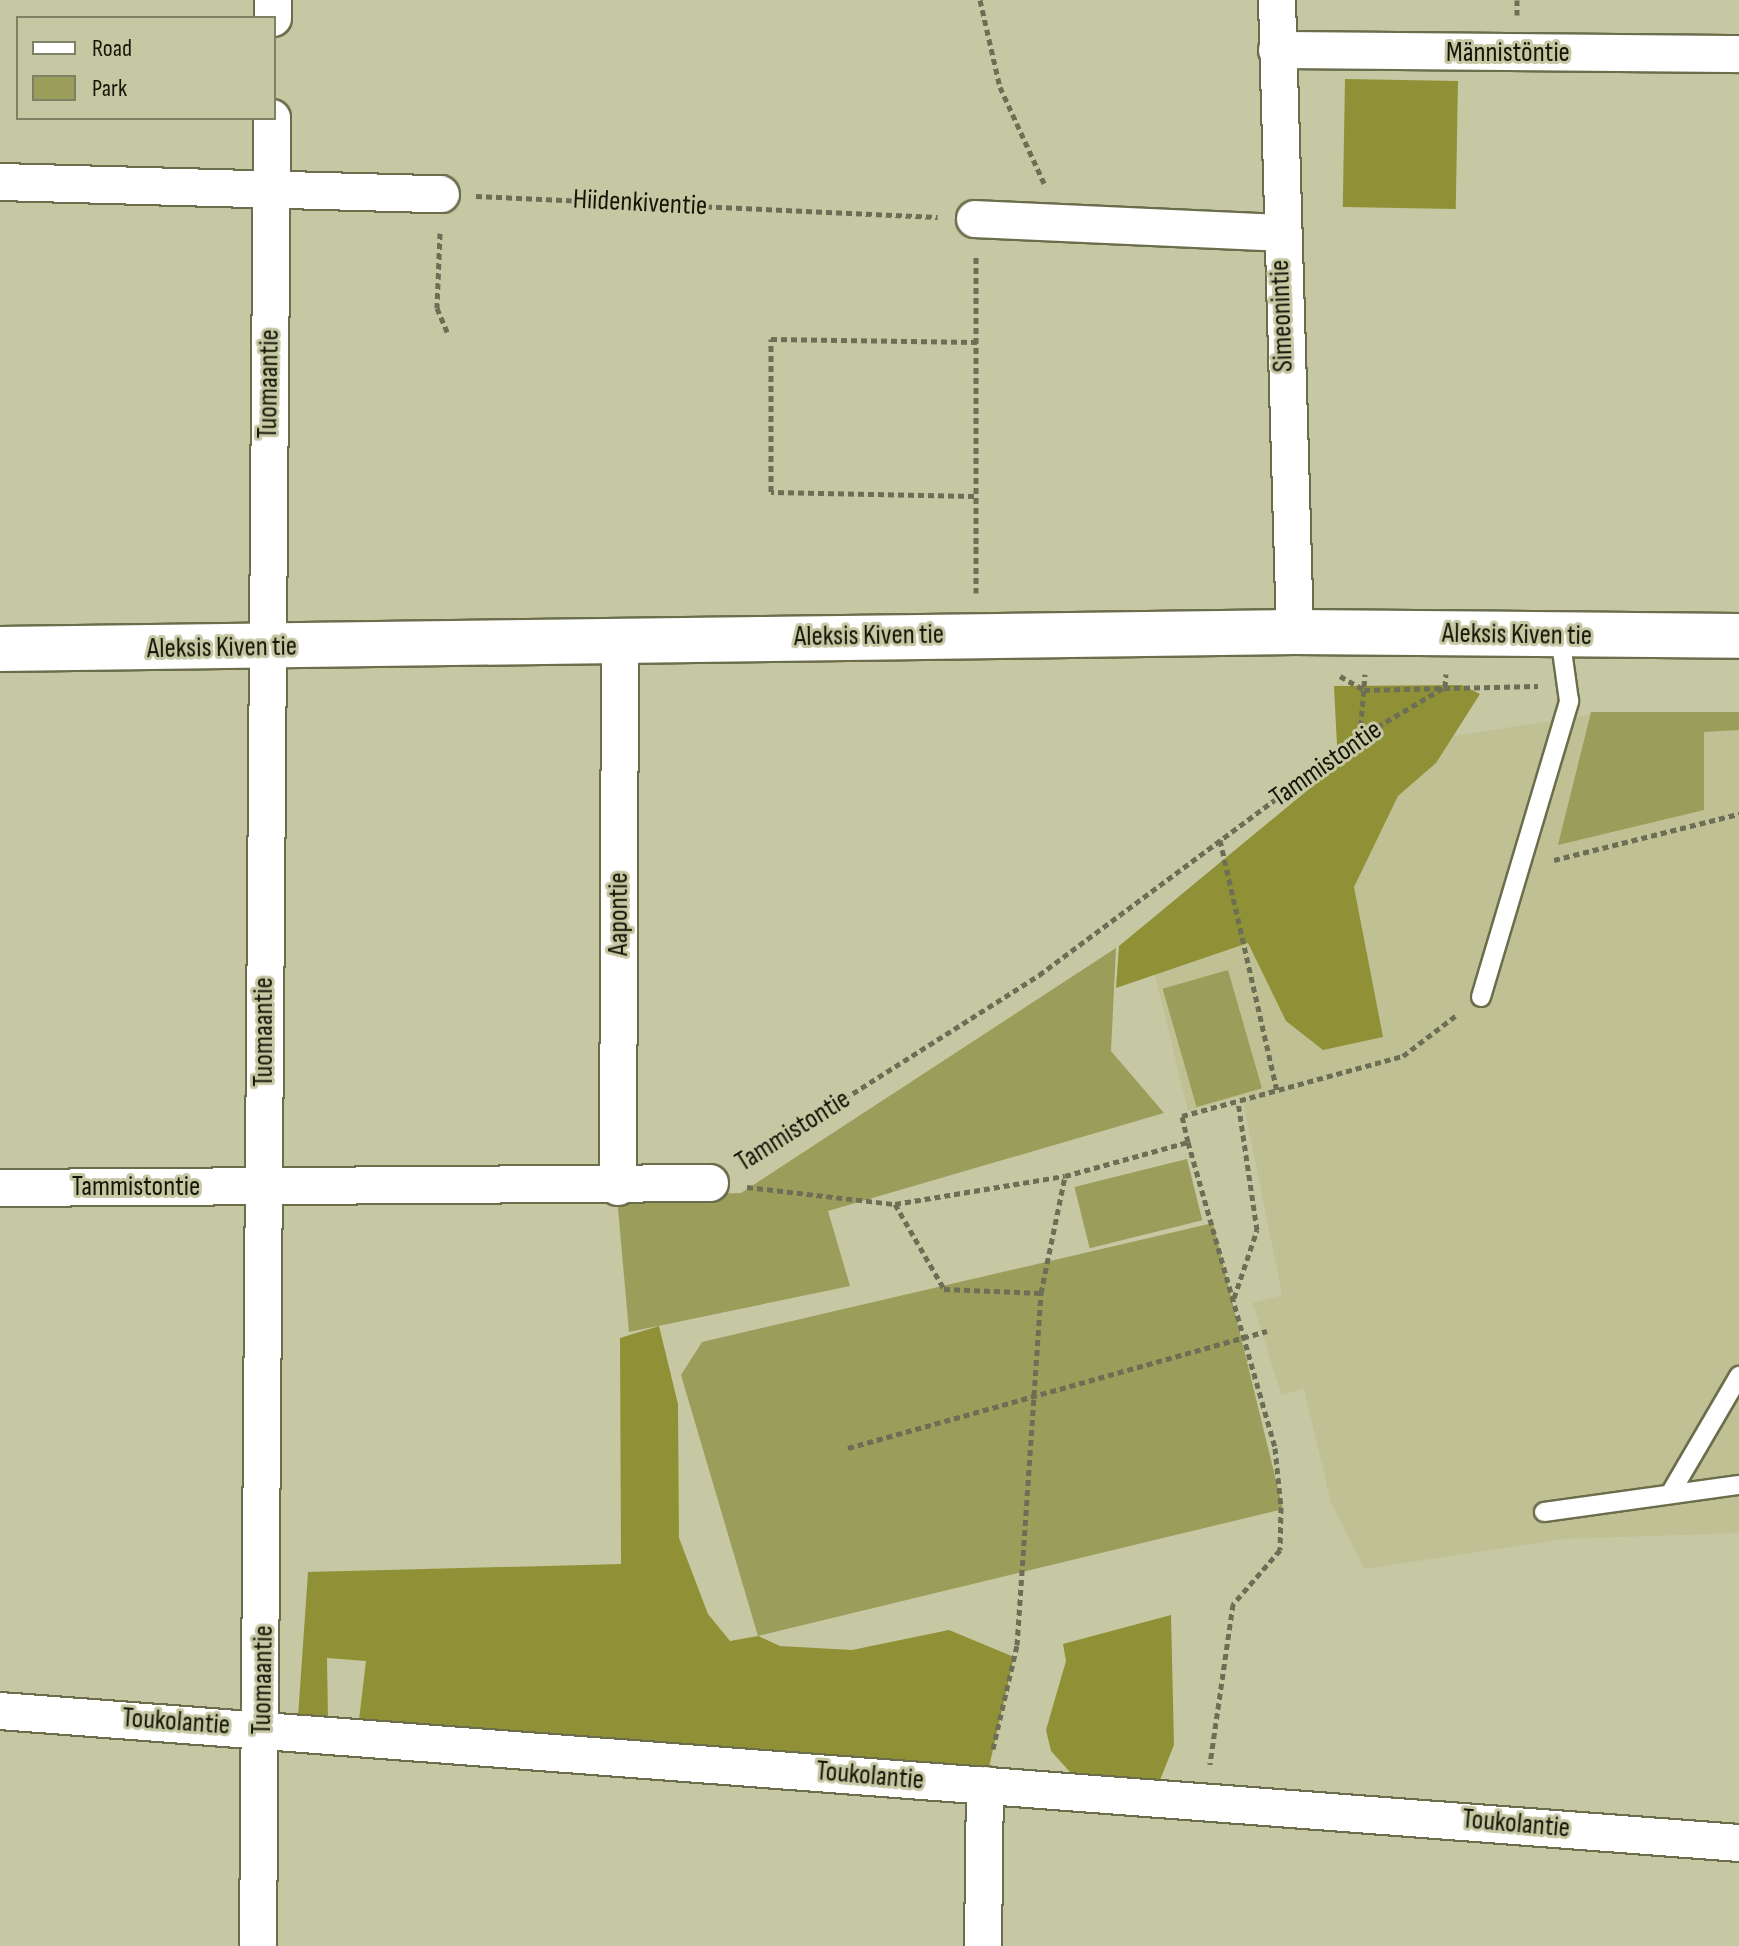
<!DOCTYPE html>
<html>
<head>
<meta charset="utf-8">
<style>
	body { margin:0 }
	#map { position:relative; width:1739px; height:1946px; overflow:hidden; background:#c6c8a3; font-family:"Sofia Sans Condensed",sans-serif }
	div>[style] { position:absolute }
	.built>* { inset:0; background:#bfc194 }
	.green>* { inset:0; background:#9b9d5a; transform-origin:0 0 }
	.forest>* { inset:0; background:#909136; transform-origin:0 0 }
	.path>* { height:5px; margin-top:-2.5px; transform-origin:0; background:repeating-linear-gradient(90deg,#6c6e55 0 6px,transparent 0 10px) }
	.roads { filter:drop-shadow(2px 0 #6b6d4b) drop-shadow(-2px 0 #6b6d4b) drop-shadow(0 2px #6b6d4b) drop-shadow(0 -2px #6b6d4b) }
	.lane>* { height:18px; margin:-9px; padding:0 9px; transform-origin:9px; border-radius:9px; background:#fff }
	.street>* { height:36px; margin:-18px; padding:0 18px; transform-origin:18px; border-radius:18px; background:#fff }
	.secondary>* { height:44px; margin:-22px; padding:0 22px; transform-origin:22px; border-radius:22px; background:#fff }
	span { translate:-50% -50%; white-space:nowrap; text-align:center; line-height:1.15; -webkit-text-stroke:6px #c6c8a3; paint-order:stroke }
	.street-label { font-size:28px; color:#151608 }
	.legend { position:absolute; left:16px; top:16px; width:260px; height:104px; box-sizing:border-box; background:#c6c8a3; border:2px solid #7f8165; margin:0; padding:10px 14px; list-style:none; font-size:24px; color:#151608 }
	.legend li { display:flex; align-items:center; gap:16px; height:40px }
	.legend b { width:40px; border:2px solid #7f8165 }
</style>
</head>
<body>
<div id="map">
	<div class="built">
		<div style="clip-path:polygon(1589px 715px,1739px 715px,1739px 1533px,1565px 1539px,1364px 1569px,1331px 1503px,1304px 1389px,1281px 1395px,1253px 1303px,1282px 1295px,1242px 1096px,1188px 1111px,1147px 943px,1383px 747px)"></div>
	</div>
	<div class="green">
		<div style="clip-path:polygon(1591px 712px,1739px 712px,1739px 730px,1704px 732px,1704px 810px,1558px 845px)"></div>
		<div style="clip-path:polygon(1116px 948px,1111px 1051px,1164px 1113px,828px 1211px,850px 1286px,629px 1332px,617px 1197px,741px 1193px)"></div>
		<div style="left:1228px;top:970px;width:123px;height:68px;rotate:74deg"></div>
		<div style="left:1187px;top:1159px;width:63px;height:116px;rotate:76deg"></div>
		<div style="clip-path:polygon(1213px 1223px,1283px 1509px,758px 1636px,681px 1375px,702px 1342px)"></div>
	</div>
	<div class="forest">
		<div style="left:1345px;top:79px;width:113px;height:128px;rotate:1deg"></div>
		<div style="clip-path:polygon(1462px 685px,1480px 694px,1436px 763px,1398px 796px,1354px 887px,1383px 1037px,1323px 1050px,1286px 1021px,1248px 943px,1116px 988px,1119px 946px,1338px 765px,1334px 686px)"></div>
		<div style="clip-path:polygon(659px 1326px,678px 1404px,679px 1538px,708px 1614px,730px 1641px,758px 1636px,780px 1646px,852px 1650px,949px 1630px,1014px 1657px,985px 1785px,359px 1720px,366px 1661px,327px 1658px,328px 1719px,298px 1717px,308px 1572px,621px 1564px,620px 1338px)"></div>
		<div style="clip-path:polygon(1171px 1615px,1174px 1745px,1160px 1780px,1070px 1772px,1051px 1751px,1046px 1730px,1066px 1661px,1063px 1644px)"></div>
	</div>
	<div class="path">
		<div style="left:980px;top:0;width:89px;rotate:77.1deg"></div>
		<div style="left:1000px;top:87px;width:106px;rotate:65.4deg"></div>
		<div style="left:1517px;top:15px;width:15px;rotate:-90deg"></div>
		<div style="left:476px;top:196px;width:462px;rotate:2.6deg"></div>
		<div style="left:440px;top:233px;width:75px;rotate:92.3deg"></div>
		<div style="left:437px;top:308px;width:28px;rotate:67deg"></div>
		<div style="left:974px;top:496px;width:203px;rotate:-178.9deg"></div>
		<div style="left:771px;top:492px;width:153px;rotate:-90deg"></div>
		<div style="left:771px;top:339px;width:206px;rotate:0.8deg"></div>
		<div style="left:976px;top:593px;width:338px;rotate:-90deg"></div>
		<div style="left:1340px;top:676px;width:28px;rotate:30deg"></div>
		<div style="left:1364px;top:690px;width:174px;rotate:-1.3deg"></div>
		<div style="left:1360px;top:736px;width:62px;rotate:-85.4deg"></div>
		<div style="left:1220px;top:840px;width:257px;rotate:77.2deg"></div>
		<div style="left:1554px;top:860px;width:191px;rotate:-14deg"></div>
		<div style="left:1188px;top:1142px;width:318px;rotate:74.1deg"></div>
		<div style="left:1275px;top:1448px;width:59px;rotate:84.2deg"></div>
		<div style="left:1281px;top:1507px;width:43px;rotate:91.3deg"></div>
		<div style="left:1280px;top:1550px;width:72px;rotate:131deg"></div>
		<div style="left:1233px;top:1604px;width:162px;rotate:98.2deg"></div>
		<div style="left:743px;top:1163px;width:351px;rotate:-32.4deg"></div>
		<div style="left:1039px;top:975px;width:400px;rotate:-36.6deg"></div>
		<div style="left:1360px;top:737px;width:99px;rotate:-30.5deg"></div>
		<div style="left:1445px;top:687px;width:13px;rotate:-86deg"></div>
		<div style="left:747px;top:1187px;width:149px;rotate:6.6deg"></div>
		<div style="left:895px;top:1204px;width:172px;rotate:-9.4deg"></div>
		<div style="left:1065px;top:1176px;width:128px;rotate:-15.5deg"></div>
		<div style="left:1188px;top:1142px;width:27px;rotate:-103deg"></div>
		<div style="left:1182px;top:1116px;width:229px;rotate:-15.2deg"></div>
		<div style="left:1403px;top:1056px;width:69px;rotate:-37.4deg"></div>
		<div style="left:895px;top:1204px;width:98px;rotate:60deg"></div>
		<div style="left:944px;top:1289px;width:97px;rotate:2.4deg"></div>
		<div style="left:1234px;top:1298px;width:72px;rotate:-71.3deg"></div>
		<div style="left:1257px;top:1230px;width:130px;rotate:-98.4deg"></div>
		<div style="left:848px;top:1448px;width:435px;rotate:-15.6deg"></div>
		<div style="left:993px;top:1749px;width:107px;rotate:-77deg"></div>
		<div style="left:1017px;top:1645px;width:353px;rotate:-86.1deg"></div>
		<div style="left:1041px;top:1293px;width:119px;rotate:-78.4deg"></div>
	</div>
	<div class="roads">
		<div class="lane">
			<div style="left:1481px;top:997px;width:309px;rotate:-73.4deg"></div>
			<div style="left:1569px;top:701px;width:66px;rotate:-97.9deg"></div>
			<div style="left:1670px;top:1494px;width:137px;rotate:-59.7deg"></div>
			<div style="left:1544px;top:1512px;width:197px;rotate:-7.9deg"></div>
		</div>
		<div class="street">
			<div style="left:1277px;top:0;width:632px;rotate:88.37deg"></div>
			<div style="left:273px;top:18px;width:18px;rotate:-90deg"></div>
			<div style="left:1277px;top:50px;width:462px;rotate:0.5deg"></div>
			<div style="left:0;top:182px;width:441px;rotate:1.6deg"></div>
			<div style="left:975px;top:219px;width:304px;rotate:2.6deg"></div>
			<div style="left:618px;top:1187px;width:546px;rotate:-89.79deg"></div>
			<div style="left:0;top:1188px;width:710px;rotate:-0.4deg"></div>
			<div style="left:0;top:1711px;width:1744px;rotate:4.34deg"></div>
			<div style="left:258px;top:1946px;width:1828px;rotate:-89.56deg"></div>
			<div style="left:983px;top:1946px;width:161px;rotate:-89.3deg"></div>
		</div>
		<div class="secondary">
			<div style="left:0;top:649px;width:1295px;rotate:-0.75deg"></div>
			<div style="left:1295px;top:632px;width:444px;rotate:0.5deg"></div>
		</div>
	</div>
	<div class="street-label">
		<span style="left:1508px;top:53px">Männistöntie</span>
		<span style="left:640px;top:203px;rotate:3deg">Hiidenkiventie</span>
		<span style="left:1282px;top:316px;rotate:-92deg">Simeonintie</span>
		<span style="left:269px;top:384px;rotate:-89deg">Tuomaantie</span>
		<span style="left:1517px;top:635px;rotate:1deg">Aleksis Kiven tie</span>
		<span style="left:869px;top:636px;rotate:-1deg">Aleksis Kiven tie</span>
		<span style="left:222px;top:648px;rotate:-1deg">Aleksis Kiven tie</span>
		<span style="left:1326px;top:764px;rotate:-35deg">Tammistontie</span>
		<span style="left:619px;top:914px;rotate:-90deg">Aapontie</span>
		<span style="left:264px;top:1032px;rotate:-90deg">Tuomaantie</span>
		<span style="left:793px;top:1131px;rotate:-32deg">Tammistontie</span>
		<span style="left:136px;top:1187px">Tammistontie</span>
		<span style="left:263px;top:1680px;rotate:-89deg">Tuomaantie</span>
		<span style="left:176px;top:1722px;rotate:4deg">Toukolantie</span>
		<span style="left:870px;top:1776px;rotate:5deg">Toukolantie</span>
		<span style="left:1516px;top:1824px;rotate:5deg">Toukolantie</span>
	</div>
	<ul class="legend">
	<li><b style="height:10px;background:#fff"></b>Road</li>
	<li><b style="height:22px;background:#9b9d5a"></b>Park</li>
	</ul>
</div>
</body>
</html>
